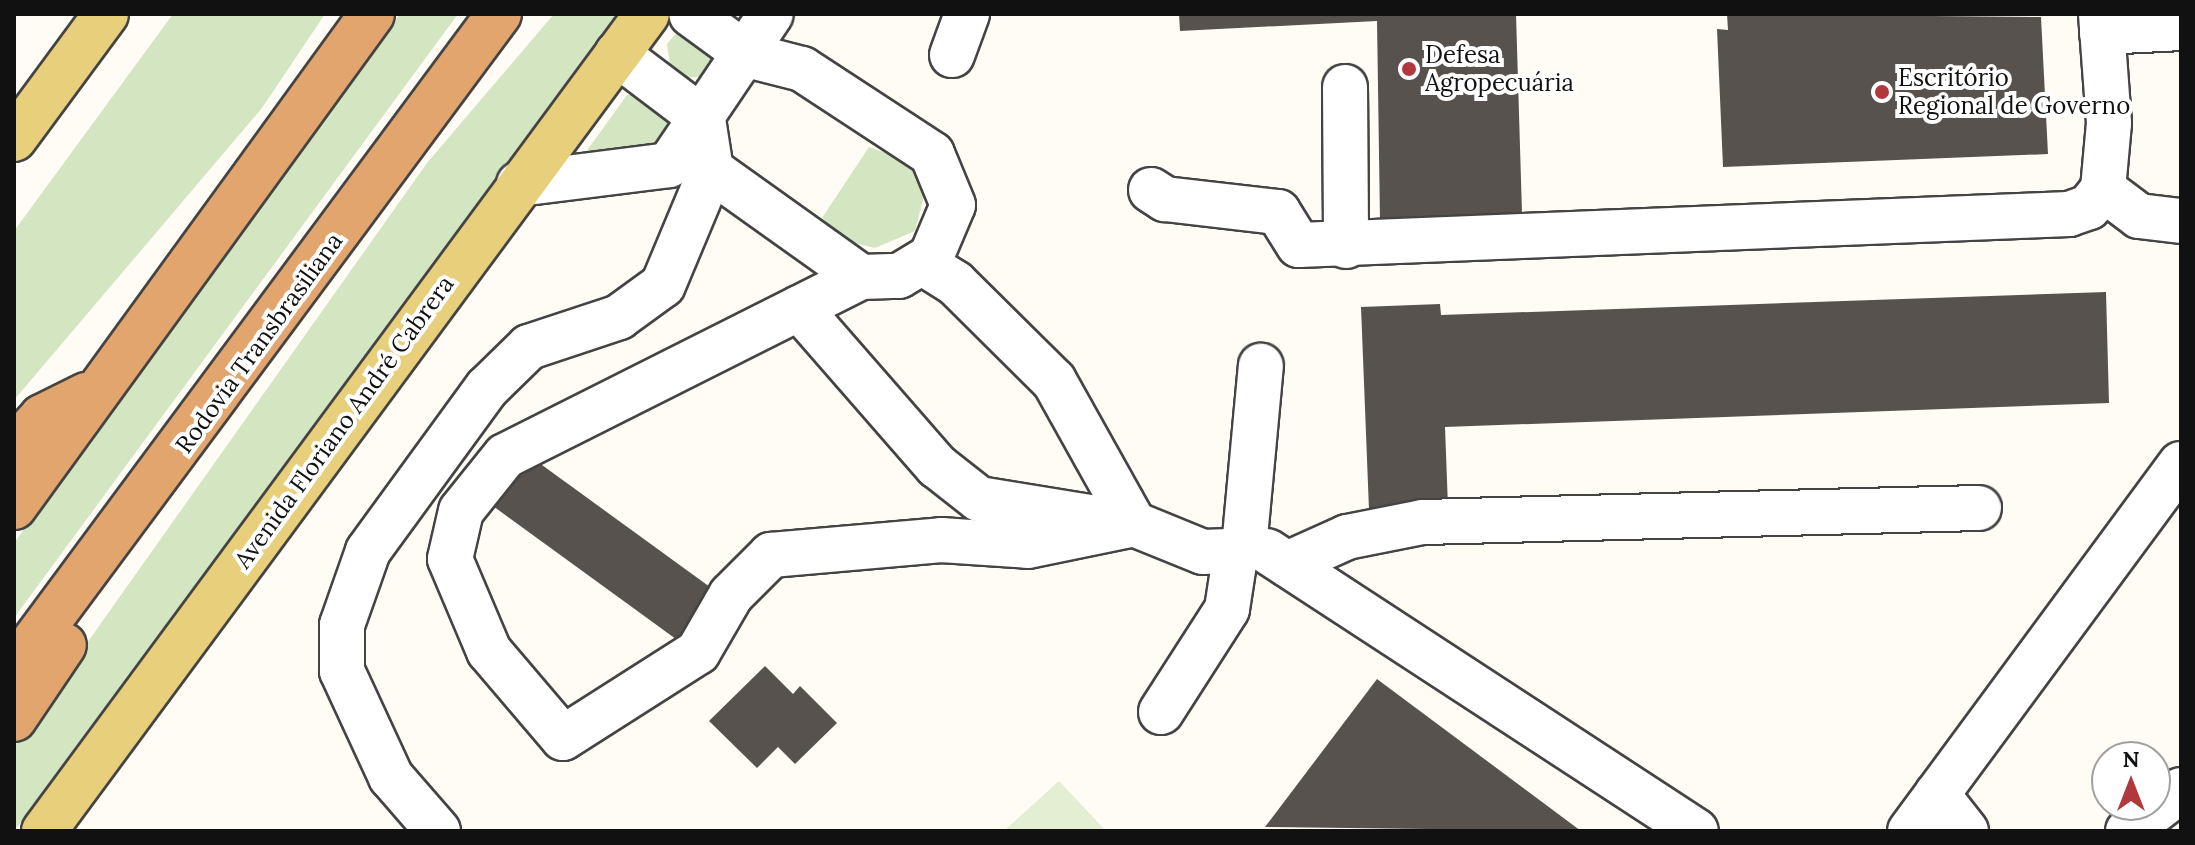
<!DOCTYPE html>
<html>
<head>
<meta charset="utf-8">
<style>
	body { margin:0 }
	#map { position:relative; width:2195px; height:845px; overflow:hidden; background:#fefcf5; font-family:Lora,serif }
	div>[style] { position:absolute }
	.green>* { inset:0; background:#d4e5c2 }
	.pitch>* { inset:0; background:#e4eed2 }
	.building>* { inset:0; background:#58524e; transform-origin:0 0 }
	.roads { filter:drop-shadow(2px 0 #444) drop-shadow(-2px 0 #444) drop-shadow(0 2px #444) drop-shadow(0 -2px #444) }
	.minor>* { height:44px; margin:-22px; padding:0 22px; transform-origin:22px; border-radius:22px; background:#fff }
	.major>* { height:44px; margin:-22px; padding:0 22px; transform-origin:22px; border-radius:22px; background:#e8cf7b }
	.highway>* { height:44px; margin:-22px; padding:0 22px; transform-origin:22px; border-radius:22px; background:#e3a56e }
	.dots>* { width:22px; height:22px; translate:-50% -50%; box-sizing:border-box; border:4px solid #fff; border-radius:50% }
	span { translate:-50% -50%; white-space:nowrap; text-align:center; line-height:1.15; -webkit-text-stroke:8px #fff; paint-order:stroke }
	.poi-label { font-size:24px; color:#111 }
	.left { translate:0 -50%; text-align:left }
	.street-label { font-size:24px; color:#111 }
	.frame { position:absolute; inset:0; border:16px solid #111; pointer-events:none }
	.north { position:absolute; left:2091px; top:741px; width:80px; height:80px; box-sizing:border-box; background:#fff; border:2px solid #a0a0a0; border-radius:50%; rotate:0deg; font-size:22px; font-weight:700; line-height:32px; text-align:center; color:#111 }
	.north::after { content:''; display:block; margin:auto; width:28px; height:36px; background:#b1383d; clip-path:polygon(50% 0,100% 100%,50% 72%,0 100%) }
</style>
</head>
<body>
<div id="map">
	<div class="green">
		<div style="clip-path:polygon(173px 14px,325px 14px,262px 108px,14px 400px,14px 231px)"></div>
		<div style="clip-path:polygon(400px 14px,458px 14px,14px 618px,14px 543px)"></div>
		<div style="clip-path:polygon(554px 14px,625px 14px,346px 402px,14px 831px,14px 746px,427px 163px)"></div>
		<div style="clip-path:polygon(680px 29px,720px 49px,706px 76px,686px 78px,670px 65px,667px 44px)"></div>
		<div style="clip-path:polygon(637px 94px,668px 113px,673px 126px,662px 145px,583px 156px,627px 95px)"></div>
		<div style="clip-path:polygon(869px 147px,909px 161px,924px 196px,915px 231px,875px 248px,845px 241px,822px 218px)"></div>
	</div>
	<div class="pitch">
		<div style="clip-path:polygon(1059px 781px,1106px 831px,1004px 831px)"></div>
	</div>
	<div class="building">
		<div style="clip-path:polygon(1179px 14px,1516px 14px,1522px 213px,1380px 220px,1377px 21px,1180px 31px)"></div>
		<div style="clip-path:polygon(1727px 14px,2041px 17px,2048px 154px,1723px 167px,1717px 29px,1728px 30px)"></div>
		<div style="clip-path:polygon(2106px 292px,2109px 403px,1445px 427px,1448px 507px,1369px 510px,1361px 307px,1440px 304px,1441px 315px)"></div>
		<div style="left:531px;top:457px;width:225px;height:62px;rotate:36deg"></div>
		<div style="clip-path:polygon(765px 666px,793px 694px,800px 686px,837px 723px,795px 764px,778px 747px,757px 768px,709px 721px)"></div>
		<div style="clip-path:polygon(1377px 679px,1581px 831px,1265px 827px)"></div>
	</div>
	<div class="roads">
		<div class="minor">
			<div style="left:2102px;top:32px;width:79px;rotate:-2.9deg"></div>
			<div style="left:617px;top:54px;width:108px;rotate:37.1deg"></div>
			<div style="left:703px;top:119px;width:52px;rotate:81.1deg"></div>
			<div style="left:711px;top:170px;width:184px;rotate:35.5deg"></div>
			<div style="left:861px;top:277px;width:38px;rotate:-2deg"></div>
			<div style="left:899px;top:276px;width:37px;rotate:-31deg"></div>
			<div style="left:931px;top:257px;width:56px;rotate:-67.1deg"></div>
			<div style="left:953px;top:205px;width:55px;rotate:-112.4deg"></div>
			<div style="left:932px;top:154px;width:155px;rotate:-146.8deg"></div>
			<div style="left:802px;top:69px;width:57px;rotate:-165.7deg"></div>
			<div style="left:747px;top:55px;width:69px;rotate:-143.8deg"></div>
			<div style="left:952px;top:55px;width:44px;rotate:-69.9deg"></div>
			<div style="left:1345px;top:87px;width:159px;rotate:89.6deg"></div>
			<div style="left:519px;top:184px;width:151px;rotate:-7.2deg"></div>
			<div style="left:669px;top:165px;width:182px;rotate:-56deg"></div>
			<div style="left:2103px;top:189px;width:45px;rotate:36.9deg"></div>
			<div style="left:2139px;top:216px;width:42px;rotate:6.8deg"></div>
			<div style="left:1151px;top:190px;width:17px;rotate:33deg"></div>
			<div style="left:1165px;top:199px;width:114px;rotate:6.6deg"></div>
			<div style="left:1278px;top:212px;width:39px;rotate:58deg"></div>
			<div style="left:1299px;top:245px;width:771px;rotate:-2.31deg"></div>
			<div style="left:2069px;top:214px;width:21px;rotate:-19deg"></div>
			<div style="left:2089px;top:207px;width:23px;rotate:-52deg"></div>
			<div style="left:2103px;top:189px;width:66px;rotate:-84.8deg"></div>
			<div style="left:2109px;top:123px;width:109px;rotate:-94.2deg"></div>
			<div style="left:861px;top:277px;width:398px;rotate:153.3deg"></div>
			<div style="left:505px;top:456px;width:70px;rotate:128.7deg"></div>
			<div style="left:461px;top:511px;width:49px;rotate:102.9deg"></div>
			<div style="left:450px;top:559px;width:100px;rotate:67deg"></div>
			<div style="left:489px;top:651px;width:114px;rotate:49.6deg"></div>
			<div style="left:563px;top:738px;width:160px;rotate:-32.5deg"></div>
			<div style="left:698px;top:652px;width:66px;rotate:-59.9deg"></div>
			<div style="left:731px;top:595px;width:57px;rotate:-45deg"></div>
			<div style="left:771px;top:555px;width:171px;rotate:-5deg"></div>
			<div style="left:941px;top:540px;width:87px;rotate:3.9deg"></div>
			<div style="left:1028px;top:546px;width:108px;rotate:-11.7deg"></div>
			<div style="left:1134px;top:524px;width:164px;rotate:-119.2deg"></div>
			<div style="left:1054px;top:381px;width:139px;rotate:-135.3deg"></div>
			<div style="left:955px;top:283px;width:38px;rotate:-148deg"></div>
			<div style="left:799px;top:308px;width:210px;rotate:48.9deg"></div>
			<div style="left:937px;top:466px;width:53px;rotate:38.2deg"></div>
			<div style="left:979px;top:499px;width:157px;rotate:9.2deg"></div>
			<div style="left:1134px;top:524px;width:74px;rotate:22.1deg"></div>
			<div style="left:1203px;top:552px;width:33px;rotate:-2deg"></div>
			<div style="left:1236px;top:551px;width:17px;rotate:-57deg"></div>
			<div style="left:1245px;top:537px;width:172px;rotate:-84.7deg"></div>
			<div style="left:1267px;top:551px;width:512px;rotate:33.13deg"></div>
			<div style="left:1287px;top:564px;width:66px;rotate:-24.2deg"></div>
			<div style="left:1347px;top:537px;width:77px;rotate:-11.2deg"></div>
			<div style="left:1423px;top:522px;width:556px;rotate:-1.44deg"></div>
			<div style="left:1161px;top:712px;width:122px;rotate:-57.3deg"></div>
			<div style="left:1227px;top:609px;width:59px;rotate:-81.2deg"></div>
			<div style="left:1937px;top:794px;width:47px;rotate:51.9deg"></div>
			<div style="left:438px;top:831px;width:72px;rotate:-131deg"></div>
			<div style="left:391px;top:777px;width:117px;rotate:-114.8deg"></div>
			<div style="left:342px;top:671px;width:46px;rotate:-90deg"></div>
			<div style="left:342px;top:625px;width:78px;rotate:-70.6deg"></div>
			<div style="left:368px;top:551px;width:202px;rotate:-53.9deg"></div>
			<div style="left:487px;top:388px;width:59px;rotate:-44.3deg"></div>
			<div style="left:529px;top:347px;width:95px;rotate:-18.4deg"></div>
			<div style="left:619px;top:317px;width:54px;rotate:-36deg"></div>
			<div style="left:663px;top:285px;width:125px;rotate:-67.3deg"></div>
			<div style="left:1910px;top:831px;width:456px;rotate:-53.6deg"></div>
			<div style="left:2128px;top:831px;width:67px;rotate:-37.7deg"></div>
		</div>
		<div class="major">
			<div style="left:14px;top:139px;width:155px;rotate:-53.6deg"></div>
			<div style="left:44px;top:831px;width:1015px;rotate:-53.57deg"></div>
		</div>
		<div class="highway">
			<div style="left:14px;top:448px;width:42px;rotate:-47.9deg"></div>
			<div style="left:42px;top:417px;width:49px;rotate:-26.6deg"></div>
			<div style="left:14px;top:507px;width:609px;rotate:-54.01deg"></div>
			<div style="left:14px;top:668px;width:814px;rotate:-53.44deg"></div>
			<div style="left:14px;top:719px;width:89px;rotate:-56deg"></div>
		</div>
	</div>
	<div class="dots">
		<div style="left:1409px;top:69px;background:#b1383d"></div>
		<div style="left:1882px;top:92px;background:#b1383d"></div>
	</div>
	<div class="poi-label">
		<span class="left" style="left:1425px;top:69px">Defesa<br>Agropecuária</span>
		<span class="left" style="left:1898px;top:92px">Escritório<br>Regional de Governo</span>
	</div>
	<div class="street-label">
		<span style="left:259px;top:343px;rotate:-54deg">Rodovia Transbrasiliana</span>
		<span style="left:344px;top:422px;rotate:-54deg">Avenida Floriano André Cabrera</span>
	</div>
	<div class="frame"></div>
	<div class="north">N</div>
</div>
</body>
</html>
